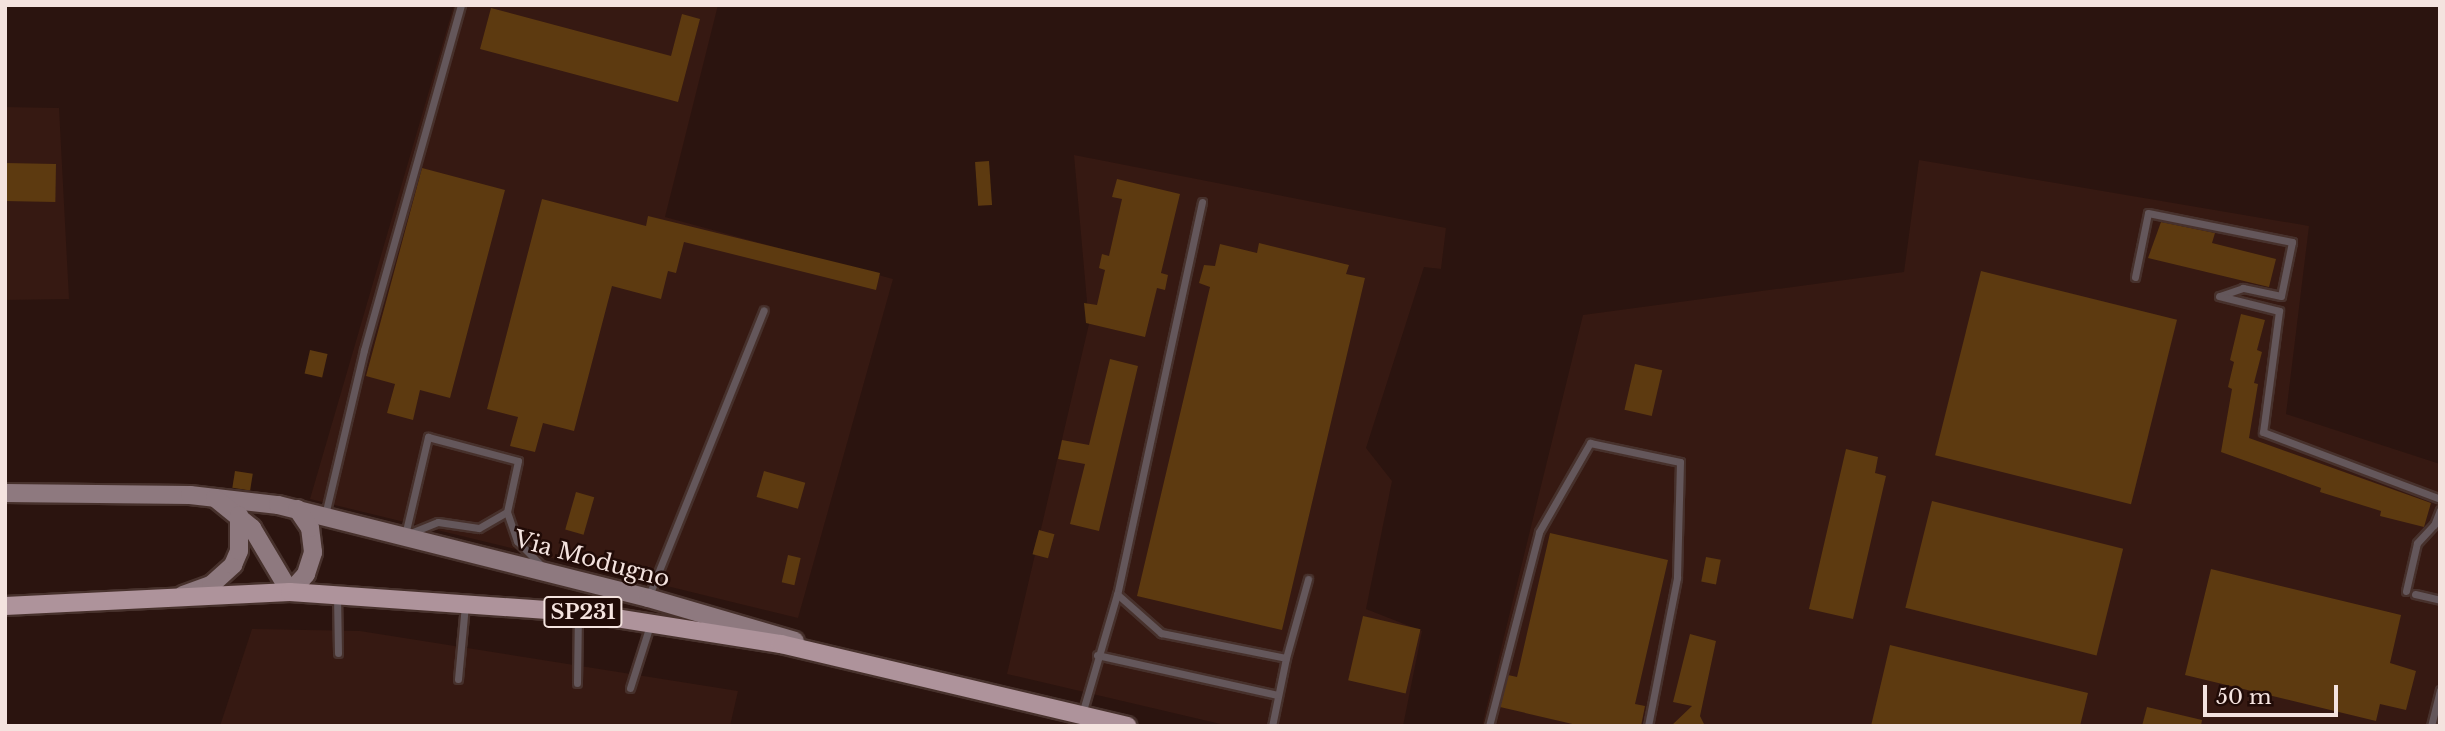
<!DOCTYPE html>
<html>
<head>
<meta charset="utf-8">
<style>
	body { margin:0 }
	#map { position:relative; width:2445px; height:731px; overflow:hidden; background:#2b140f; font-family:"Libre Baskerville",serif }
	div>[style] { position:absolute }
	.built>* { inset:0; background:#361912 }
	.building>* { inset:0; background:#5d3a10; transform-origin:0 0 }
	.roads { filter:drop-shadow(2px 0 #47312c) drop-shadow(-2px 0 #47312c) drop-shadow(0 2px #47312c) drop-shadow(0 -2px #47312c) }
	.lane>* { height:7px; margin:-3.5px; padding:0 3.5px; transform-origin:3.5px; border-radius:3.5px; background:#64575b }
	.secondary>* { height:18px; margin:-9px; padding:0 9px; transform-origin:9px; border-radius:9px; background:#8e797f }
	.primary>* { height:18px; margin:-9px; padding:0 9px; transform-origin:9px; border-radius:9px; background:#ae939b }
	span { translate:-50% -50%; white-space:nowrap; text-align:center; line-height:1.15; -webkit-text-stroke:5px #210b07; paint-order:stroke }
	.shield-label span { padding:2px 5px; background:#210b07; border:2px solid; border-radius:5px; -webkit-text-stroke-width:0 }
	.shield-label { font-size:21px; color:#f4e3df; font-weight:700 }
	.street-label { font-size:23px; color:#f4e3df }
	.frame { position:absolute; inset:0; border:7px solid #f4e3df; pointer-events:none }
	.scale { position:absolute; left:2203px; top:685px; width:135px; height:32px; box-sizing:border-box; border:4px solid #f4e3df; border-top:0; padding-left:9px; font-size:21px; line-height:24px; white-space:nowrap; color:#f4e3df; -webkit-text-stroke:5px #210b07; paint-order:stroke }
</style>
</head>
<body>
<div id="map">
	<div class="built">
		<div style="clip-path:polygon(454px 5px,718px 5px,665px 217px,893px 279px,798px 618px,310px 499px)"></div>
		<div style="clip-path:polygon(5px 107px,59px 108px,69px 299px,5px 300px)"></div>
		<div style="clip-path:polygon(1074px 155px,1446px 228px,1441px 269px,1424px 267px,1366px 448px,1392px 481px,1366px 609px,1422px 631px,1403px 726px,1229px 726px,1007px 674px,1089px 324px)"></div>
		<div style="clip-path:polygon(1919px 160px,2309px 226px,2286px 414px,2440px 464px,2440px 726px,1482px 726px,1583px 315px,1904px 272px)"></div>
		<div style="clip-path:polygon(252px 629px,360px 631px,738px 691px,730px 726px,220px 726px)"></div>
	</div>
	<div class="building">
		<div style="clip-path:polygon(491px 8px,671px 56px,682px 14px,700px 19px,678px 102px,480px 49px)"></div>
		<div style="left:989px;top:161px;width:44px;height:14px;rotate:86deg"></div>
		<div style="left:5px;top:163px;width:51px;height:38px;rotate:1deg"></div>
		<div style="clip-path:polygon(422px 168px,505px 190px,450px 398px,420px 390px,413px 420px,387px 413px,395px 384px,366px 376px)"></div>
		<div style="clip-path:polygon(1117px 179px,1180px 194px,1161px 273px,1168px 275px,1165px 290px,1157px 288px,1145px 337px,1086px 323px,1084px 303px,1097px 305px,1105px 270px,1099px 268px,1102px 254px,1109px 256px,1122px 199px,1112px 197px)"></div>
		<div style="clip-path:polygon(542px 199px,646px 226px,648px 216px,880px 273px,876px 290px,684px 242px,676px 273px,668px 271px,661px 299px,612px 286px,574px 431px,543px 423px,535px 452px,510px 446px,518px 417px,487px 409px)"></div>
		<div style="clip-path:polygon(2161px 222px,2215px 233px,2212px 243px,2276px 259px,2269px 287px,2148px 258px)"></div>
		<div style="clip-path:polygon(1259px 243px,1349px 265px,1346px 274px,1365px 278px,1282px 630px,1137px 596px,1210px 287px,1199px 283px,1204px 265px,1215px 266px,1220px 244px,1257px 253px)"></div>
		<div style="left:1981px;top:271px;width:202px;height:190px;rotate:14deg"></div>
		<div style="clip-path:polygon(2241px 314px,2265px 320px,2257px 350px,2262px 352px,2254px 383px,2258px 384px,2249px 438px,2431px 503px,2424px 527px,2380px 516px,2381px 511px,2320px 492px,2321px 488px,2221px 452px,2232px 389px,2228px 387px,2234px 362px,2230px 360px)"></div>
		<div style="left:310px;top:350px;width:18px;height:24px;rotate:13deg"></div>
		<div style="clip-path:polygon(1110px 359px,1138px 366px,1099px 531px,1070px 524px,1085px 464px,1058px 459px,1062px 440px,1089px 445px)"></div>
		<div style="left:1635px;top:364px;width:28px;height:47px;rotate:13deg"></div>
		<div style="clip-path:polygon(1846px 449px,1878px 457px,1875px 473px,1886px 476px,1853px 619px,1809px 609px)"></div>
		<div style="left:235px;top:471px;width:18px;height:17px;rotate:9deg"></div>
		<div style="left:764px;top:471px;width:43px;height:27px;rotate:16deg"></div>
		<div style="left:576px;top:492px;width:19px;height:39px;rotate:16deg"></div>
		<div style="left:1932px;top:501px;width:197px;height:110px;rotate:14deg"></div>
		<div style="left:1039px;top:530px;width:16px;height:25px;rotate:15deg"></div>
		<div style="clip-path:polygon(1550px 533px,1668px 560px,1635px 704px,1645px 706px,1641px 726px,1581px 726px,1500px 707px,1508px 675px,1517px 677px)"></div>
		<div style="left:788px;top:555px;width:13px;height:28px;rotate:13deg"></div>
		<div style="left:1706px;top:557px;width:15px;height:25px;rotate:11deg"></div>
		<div style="clip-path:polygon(2211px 569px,2401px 615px,2390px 663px,2416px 671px,2406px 710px,2380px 704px,2376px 721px,2185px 675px)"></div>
		<div style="left:1363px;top:616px;width:59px;height:66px;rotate:13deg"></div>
		<div style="clip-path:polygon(1690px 634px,1716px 641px,1700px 716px,1705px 726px,1671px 726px,1692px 706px,1673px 702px)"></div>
		<div style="clip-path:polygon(1890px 645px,2088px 693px,2080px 726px,1871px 726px)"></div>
		<div style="clip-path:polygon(2147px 707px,2202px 720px,2201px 726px,2142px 726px)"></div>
	</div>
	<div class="roads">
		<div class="lane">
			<div style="left:1202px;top:202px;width:401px;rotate:102.2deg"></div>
			<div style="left:1117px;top:594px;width:59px;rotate:41.6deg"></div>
			<div style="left:1161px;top:633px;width:127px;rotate:11.3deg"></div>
			<div style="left:1286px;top:658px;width:69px;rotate:101.6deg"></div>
			<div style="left:2135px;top:277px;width:65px;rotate:-78.5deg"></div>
			<div style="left:2148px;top:213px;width:147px;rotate:11.4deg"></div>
			<div style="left:2292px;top:242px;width:55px;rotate:101.5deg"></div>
			<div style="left:2281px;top:296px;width:39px;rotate:-168deg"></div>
			<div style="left:2243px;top:288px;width:24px;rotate:161deg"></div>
			<div style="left:2219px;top:296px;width:62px;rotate:14deg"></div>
			<div style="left:2279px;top:311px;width:122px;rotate:97.5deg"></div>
			<div style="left:2263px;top:432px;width:189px;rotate:20.7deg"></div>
			<div style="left:325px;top:515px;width:170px;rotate:-76.7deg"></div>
			<div style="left:364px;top:350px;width:358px;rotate:-74.3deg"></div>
			<div style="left:408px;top:534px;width:32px;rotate:-22deg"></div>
			<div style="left:438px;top:522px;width:41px;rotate:8.3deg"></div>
			<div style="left:479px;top:528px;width:32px;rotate:-30deg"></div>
			<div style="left:507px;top:512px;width:31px;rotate:71deg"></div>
			<div style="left:517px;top:541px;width:37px;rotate:45deg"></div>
			<div style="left:405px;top:535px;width:101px;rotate:-76.8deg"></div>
			<div style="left:428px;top:437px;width:93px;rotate:14.9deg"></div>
			<div style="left:518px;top:461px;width:52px;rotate:102.2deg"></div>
			<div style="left:2406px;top:591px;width:49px;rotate:-77.1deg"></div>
			<div style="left:2417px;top:543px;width:25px;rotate:-47deg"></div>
			<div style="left:2434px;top:525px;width:16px;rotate:-68deg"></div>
			<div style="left:2415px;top:594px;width:26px;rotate:13deg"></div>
			<div style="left:337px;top:595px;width:58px;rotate:89deg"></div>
			<div style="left:648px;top:598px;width:310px;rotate:-68.1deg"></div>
			<div style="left:1097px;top:655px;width:185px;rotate:12.5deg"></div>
			<div style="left:1286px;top:658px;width:82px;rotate:-74.4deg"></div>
			<div style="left:458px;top:679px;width:74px;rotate:-84.6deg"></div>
			<div style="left:577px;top:683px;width:71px;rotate:-89.2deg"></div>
			<div style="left:630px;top:688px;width:66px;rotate:-72.4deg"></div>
			<div style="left:1082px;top:714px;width:125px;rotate:-73.7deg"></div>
			<div style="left:1489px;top:726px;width:200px;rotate:-75.5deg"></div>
			<div style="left:1539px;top:532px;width:103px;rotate:-60.2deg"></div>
			<div style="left:1590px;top:443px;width:92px;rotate:11.9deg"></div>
			<div style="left:1680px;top:462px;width:116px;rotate:91.5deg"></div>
			<div style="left:1677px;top:578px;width:151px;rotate:101.1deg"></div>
			<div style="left:2431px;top:726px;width:37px;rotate:-76deg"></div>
		</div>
		<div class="secondary">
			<div style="left:5px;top:493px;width:185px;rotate:0.6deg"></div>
			<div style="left:190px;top:495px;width:89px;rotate:6.5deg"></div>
			<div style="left:278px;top:505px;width:382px;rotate:14.1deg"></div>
			<div style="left:648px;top:598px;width:153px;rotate:16.3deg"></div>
			<div style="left:215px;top:498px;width:48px;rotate:39deg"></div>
			<div style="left:252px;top:528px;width:74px;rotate:59.3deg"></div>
			<div style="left:290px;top:592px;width:24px;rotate:-48deg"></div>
			<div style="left:306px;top:574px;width:23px;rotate:-72deg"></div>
			<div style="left:313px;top:552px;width:24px;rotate:-97deg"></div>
			<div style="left:310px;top:528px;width:23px;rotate:-124deg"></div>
			<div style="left:183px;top:595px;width:30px;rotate:-20deg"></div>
			<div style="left:211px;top:585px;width:30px;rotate:-42deg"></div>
			<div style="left:233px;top:565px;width:15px;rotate:-67deg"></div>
			<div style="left:239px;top:551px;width:36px;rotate:-90deg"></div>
		</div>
		<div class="primary">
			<div style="left:5px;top:606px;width:285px;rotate:-2.8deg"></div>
			<div style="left:290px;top:592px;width:289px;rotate:4deg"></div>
			<div style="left:578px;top:612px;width:206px;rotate:9deg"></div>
			<div style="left:781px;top:644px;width:356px;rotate:13.3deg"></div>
		</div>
	</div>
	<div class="shield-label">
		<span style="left:583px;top:612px">SP231</span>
	</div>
	<div class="street-label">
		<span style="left:592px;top:559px;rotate:15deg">Via Modugno</span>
	</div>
	<div class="frame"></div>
	<div class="scale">50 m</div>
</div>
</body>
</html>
